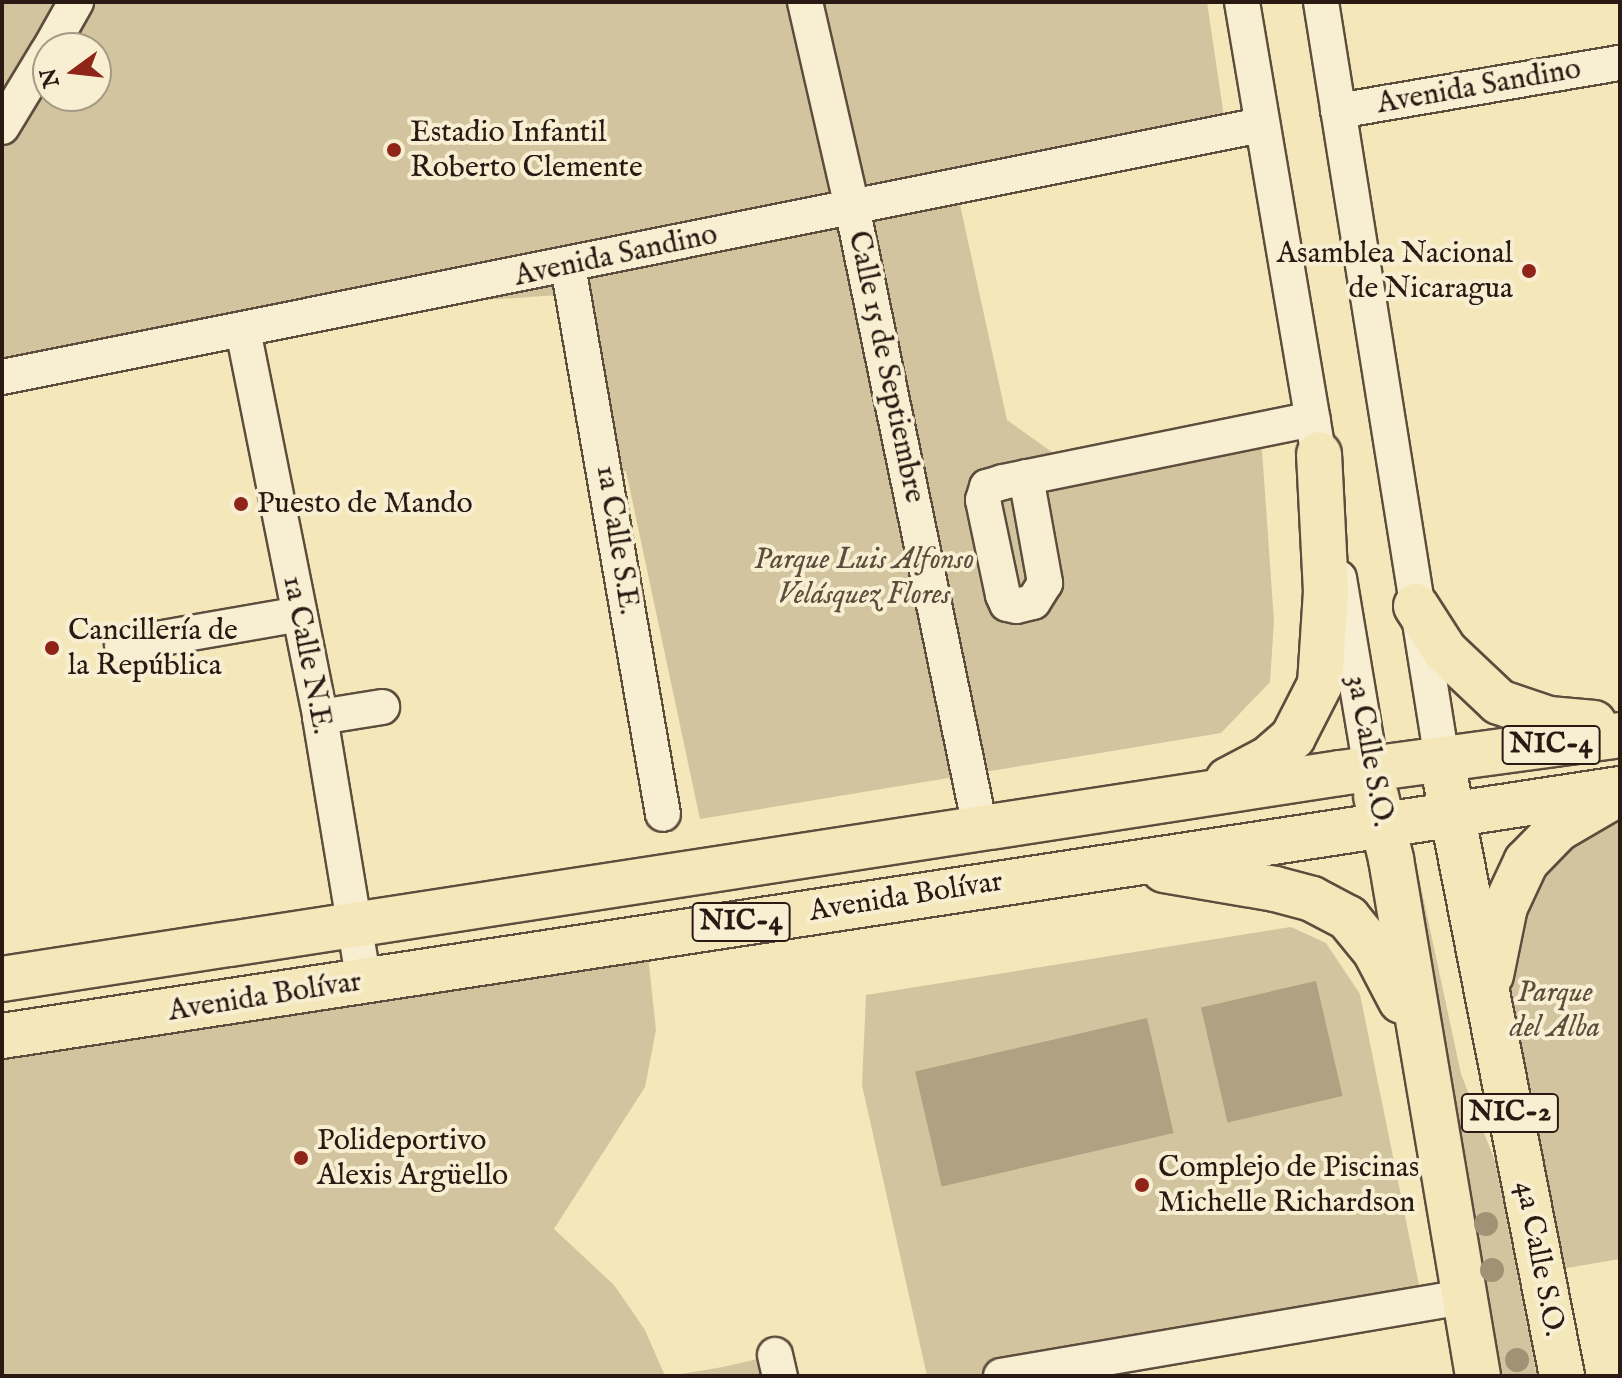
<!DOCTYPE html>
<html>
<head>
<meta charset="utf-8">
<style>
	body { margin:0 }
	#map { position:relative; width:1622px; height:1378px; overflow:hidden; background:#f4e7ba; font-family:"IM FELL English",serif }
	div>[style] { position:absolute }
	.green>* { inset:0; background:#d2c49e }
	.water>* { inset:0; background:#afa181; transform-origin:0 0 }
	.roads { filter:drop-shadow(2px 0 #5c4d3d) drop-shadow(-2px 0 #5c4d3d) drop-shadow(0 2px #5c4d3d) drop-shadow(0 -2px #5c4d3d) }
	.minor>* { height:34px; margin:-17px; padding:0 17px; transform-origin:17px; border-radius:17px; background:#f8efd2 }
	.highway>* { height:44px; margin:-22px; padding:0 22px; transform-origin:22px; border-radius:22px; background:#f4e7ba }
	.trees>* { width:24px; height:24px; margin:-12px; border-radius:50%; background:#a09275 }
	.dots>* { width:22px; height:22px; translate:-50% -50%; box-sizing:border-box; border:4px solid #f8efd2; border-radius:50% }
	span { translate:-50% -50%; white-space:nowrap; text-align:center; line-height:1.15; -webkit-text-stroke:8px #f8efd2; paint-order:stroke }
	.shield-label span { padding:2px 6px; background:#f8efd2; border:2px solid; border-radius:6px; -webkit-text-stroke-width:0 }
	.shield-label { font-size:28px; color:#2a1a13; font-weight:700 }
	.street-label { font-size:30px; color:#2a1a13 }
	.poi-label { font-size:30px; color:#2a1a13 }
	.left { translate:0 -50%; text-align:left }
	.right { translate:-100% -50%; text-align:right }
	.park-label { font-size:30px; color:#5c4d3d; font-style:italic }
	.frame { position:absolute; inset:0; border:4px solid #2a1a13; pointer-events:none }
	.north { position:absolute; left:32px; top:32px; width:80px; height:80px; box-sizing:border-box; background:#f8efd2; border:2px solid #a69a86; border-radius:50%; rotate:255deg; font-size:22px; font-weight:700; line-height:32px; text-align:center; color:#2a1a13 }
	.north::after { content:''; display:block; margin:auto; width:28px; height:36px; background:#8f2418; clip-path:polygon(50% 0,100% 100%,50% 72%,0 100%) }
</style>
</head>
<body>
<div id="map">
	<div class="green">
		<div style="clip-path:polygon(evenodd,2px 2px,1207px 2px,1228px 144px,959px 200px,1007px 420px,1066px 462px,1260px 422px,1274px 621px,1270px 682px,1221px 733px,700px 819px,626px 471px,614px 473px,587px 293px,238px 317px,2px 385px,2px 2px,48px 48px,96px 48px,96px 96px,48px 96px,48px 48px)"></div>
		<div style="clip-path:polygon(1620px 794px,1620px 1259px,1531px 1274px,1489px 1009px,1505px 907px)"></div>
		<div style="clip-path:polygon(1418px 873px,1461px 1074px,1495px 1161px,1537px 1376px,1495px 1376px,1407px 875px)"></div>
		<div style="clip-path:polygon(1291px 927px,1326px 943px,1360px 994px,1419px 1285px,1111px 1357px,1001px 1376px,927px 1376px,862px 1085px,866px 995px)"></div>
		<div style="clip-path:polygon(646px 937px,656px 1030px,645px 1087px,554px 1229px,614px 1285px,645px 1330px,665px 1376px,2px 1376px,2px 1036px)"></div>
		<div style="clip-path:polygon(775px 1355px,780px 1376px,669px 1376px,723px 1367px)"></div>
	</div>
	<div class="water">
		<div style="left:1316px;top:981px;width:118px;height:118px;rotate:77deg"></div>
		<div style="left:1147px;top:1018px;width:118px;height:238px;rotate:77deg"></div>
	</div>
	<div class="roads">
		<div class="minor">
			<div style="left:805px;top:2px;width:210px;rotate:77.1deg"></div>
			<div style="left:852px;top:207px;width:633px;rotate:78.34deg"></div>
			<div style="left:1242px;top:2px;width:484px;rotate:80.4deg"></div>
			<div style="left:1321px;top:2px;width:768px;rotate:80.93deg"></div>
			<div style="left:50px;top:48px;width:53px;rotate:-60.5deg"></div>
			<div style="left:1338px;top:111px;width:286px;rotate:-9.7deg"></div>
			<div style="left:2px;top:127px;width:89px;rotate:-58.8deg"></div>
			<div style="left:568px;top:266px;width:556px;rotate:80.17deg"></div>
			<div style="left:243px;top:330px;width:395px;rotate:78.7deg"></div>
			<div style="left:320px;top:717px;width:269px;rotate:80.6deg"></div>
			<div style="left:2px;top:377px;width:1284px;rotate:-11.32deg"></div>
			<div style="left:1026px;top:477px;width:108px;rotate:79.8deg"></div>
			<div style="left:1045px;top:583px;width:22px;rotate:122deg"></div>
			<div style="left:1033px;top:602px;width:17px;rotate:167deg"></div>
			<div style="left:1016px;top:606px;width:9px;rotate:-167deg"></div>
			<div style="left:1007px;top:604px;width:10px;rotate:-114deg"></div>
			<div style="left:1003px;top:595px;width:97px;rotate:-101.9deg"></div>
			<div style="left:983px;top:500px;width:14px;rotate:-73deg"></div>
			<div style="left:987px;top:487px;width:17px;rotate:-17deg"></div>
			<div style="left:1003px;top:482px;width:316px;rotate:-11.5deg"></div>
			<div style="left:1339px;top:578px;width:194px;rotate:80.5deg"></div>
			<div style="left:122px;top:645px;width:180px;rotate:-9.9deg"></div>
			<div style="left:320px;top:717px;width:63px;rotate:-9.2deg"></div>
			<div style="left:775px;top:1355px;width:22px;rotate:77deg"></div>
			<div style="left:1001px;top:1376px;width:471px;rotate:-9.7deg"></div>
		</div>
		<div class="highway">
			<div style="left:1416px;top:606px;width:54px;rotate:57.2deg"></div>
			<div style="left:1445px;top:651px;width:74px;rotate:43.4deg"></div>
			<div style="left:1499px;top:702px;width:53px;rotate:18.8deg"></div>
			<div style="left:1549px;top:719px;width:45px;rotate:5.1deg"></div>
			<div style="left:1228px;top:780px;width:45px;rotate:-27.7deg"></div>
			<div style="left:1268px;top:759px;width:33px;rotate:-41deg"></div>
			<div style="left:1293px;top:737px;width:59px;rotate:-63deg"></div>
			<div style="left:1320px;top:684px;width:92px;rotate:-86.3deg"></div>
			<div style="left:1326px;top:592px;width:138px;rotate:-92.9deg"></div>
			<div style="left:1446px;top:782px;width:605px;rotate:78.95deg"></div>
			<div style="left:1376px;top:796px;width:65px;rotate:76.6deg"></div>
			<div style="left:1391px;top:859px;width:524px;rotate:80.45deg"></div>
			<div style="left:1164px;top:870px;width:113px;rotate:9.7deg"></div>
			<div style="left:1275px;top:889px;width:38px;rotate:15deg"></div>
			<div style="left:1312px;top:899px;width:41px;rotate:27.8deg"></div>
			<div style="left:1348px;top:918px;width:43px;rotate:50.7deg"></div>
			<div style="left:1375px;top:951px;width:56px;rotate:62.5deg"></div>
			<div style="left:1491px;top:975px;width:69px;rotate:-78.4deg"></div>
			<div style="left:1505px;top:907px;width:50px;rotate:-65deg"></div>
			<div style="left:1526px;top:862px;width:46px;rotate:-45.9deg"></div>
			<div style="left:1558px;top:829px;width:61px;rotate:-30.3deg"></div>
			<div style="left:2px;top:979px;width:1354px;rotate:-8.75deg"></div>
			<div style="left:1340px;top:773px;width:283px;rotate:-7.7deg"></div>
			<div style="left:2px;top:1036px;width:1637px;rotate:-8.68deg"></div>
		</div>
	</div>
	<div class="trees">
		<div style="left:1486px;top:1224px"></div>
		<div style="left:1492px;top:1270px"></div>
		<div style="left:1517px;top:1360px"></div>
	</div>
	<div class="dots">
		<div style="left:394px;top:150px;background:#8f2418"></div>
		<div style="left:1529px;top:271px;background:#8f2418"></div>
		<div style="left:241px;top:504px;background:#8f2418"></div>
		<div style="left:52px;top:648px;background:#8f2418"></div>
		<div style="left:301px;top:1158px;background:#8f2418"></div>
		<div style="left:1142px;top:1185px;background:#8f2418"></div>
	</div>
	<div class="shield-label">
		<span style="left:1551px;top:745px">NIC-4</span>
		<span style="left:741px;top:922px">NIC-4</span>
		<span style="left:1510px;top:1113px">NIC-2</span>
	</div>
	<div class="street-label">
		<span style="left:1479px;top:87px;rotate:-10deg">Avenida Sandino</span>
		<span style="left:616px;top:256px;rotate:-12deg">Avenida Sandino</span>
		<span style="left:886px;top:367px;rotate:78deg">Calle 15 de Septiembre</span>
		<span style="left:617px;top:540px;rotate:81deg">1a Calle S.E.</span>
		<span style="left:307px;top:655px;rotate:79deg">1a Calle N.E.</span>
		<span style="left:1369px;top:751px;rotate:80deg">3a Calle S.O.</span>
		<span style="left:906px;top:897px;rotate:-9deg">Avenida Bolívar</span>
		<span style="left:265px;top:997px;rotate:-9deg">Avenida Bolívar</span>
		<span style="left:1539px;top:1259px;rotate:79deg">4a Calle S.O.</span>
	</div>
	<div class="poi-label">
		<span class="left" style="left:410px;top:150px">Estadio Infantil<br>Roberto Clemente</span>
		<span class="right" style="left:1513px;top:271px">Asamblea Nacional<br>de Nicaragua</span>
		<span class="left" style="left:257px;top:504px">Puesto de Mando</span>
		<span class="left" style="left:68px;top:648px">Cancillería de<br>la República</span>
		<span class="left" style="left:317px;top:1158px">Polideportivo<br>Alexis Argüello</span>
		<span class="left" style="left:1158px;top:1185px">Complejo de Piscinas<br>Michelle Richardson</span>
	</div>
	<div class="park-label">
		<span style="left:864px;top:577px">Parque Luis Alfonso<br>Velásquez Flores</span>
		<span style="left:1555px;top:1010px">Parque<br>del Alba</span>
	</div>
	<div class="frame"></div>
	<div class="north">N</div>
</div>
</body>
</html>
